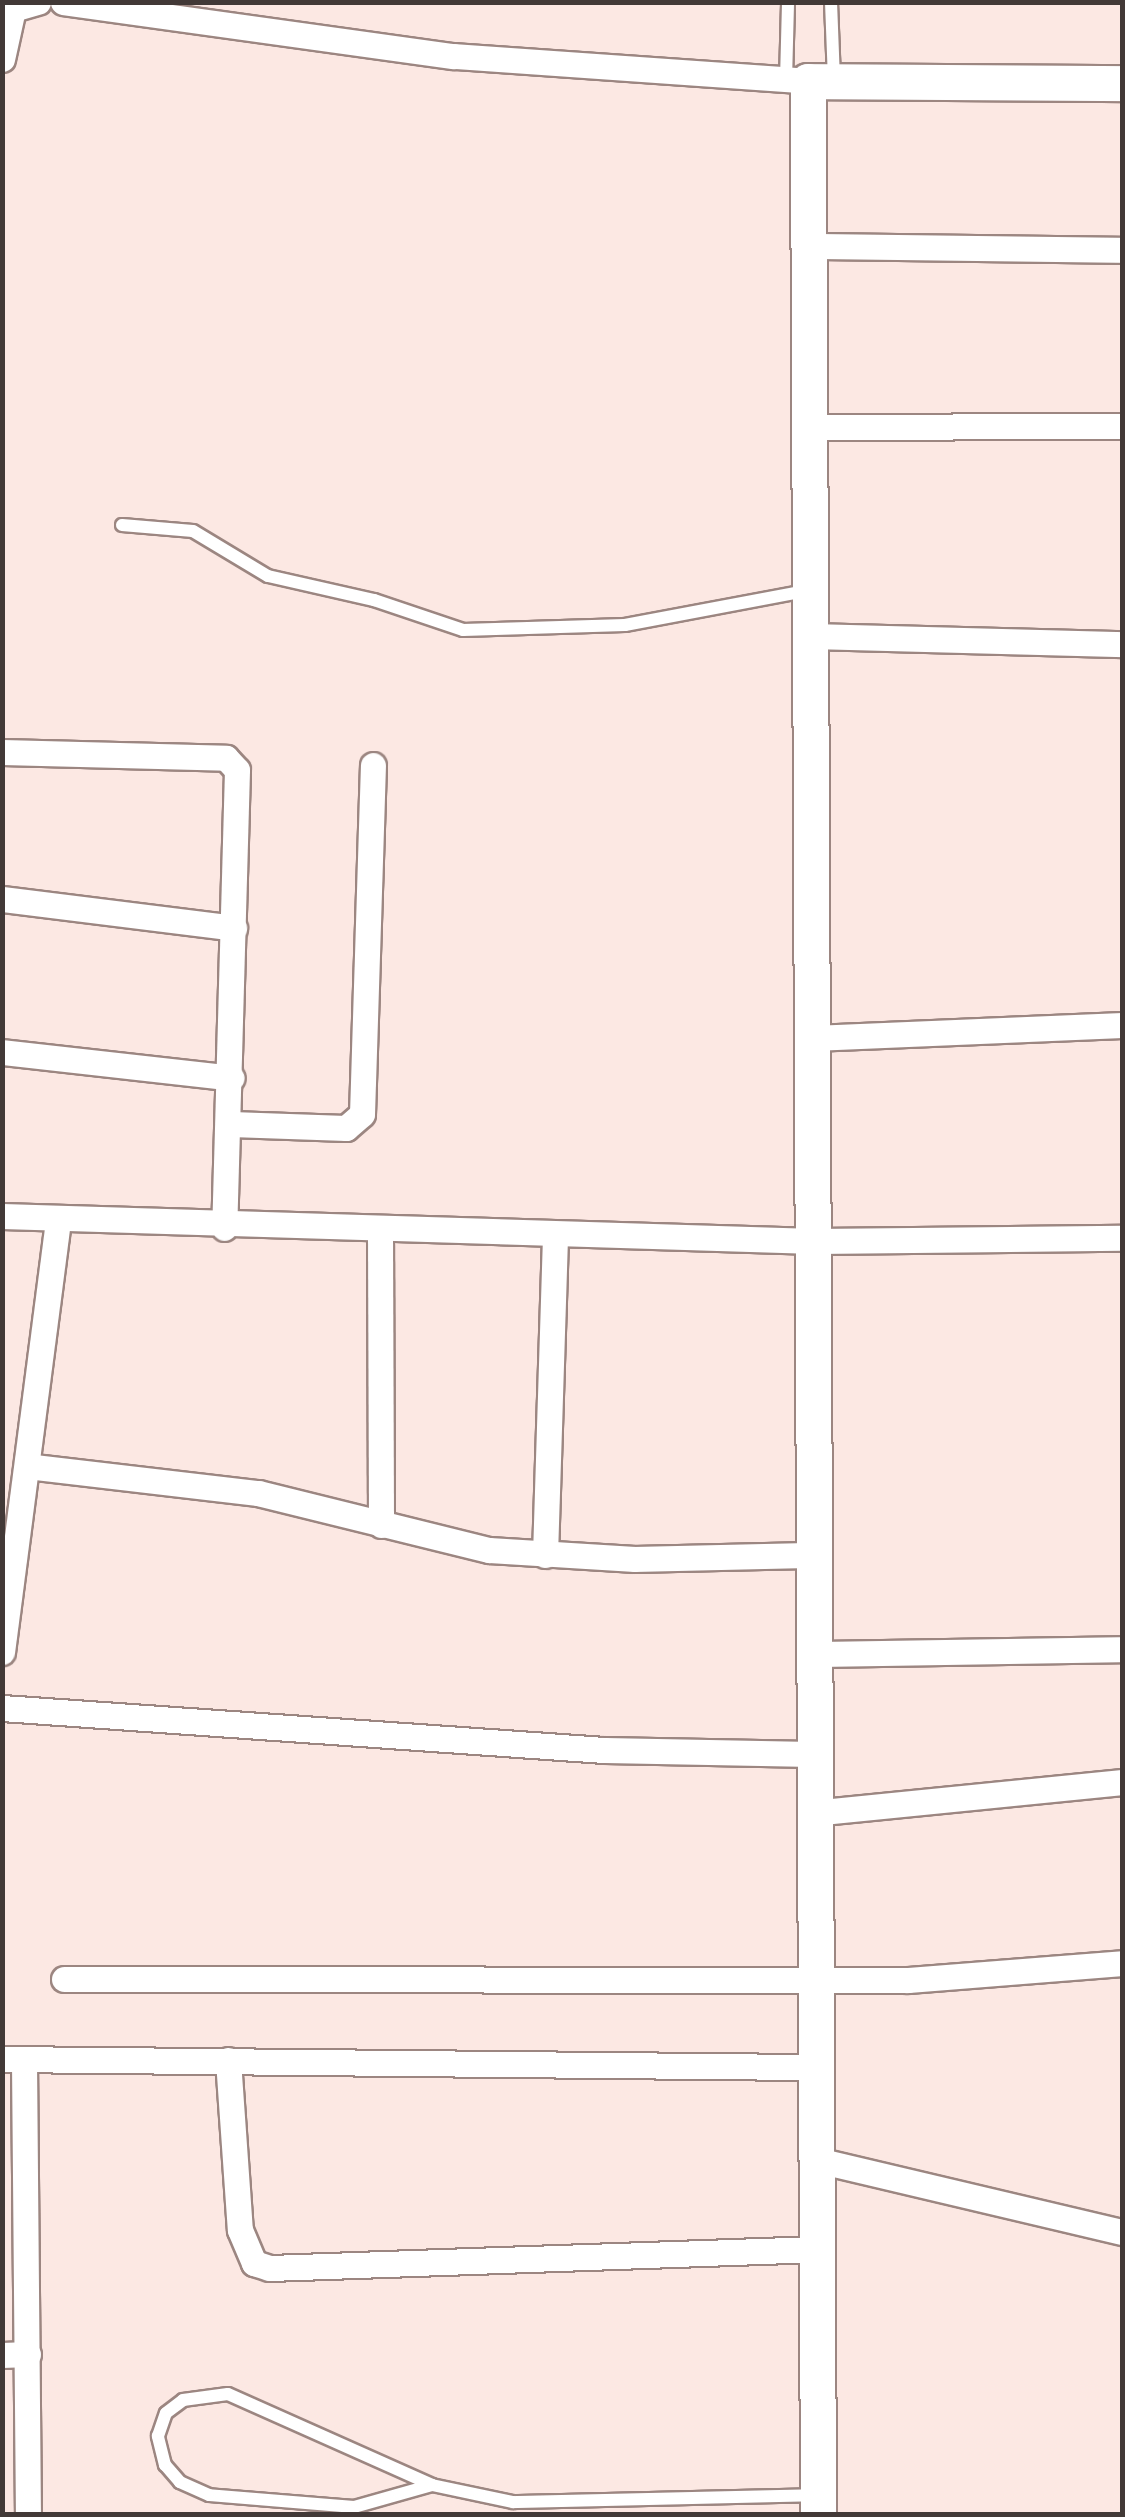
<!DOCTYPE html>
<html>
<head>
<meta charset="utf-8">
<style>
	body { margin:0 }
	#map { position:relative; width:1125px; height:2517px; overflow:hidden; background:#fce8e3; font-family:"Roboto Serif",serif }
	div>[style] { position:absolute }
	.roads { filter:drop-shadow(2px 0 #9c8681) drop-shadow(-2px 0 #9c8681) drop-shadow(0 2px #9c8681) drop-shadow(0 -2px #9c8681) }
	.lane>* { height:12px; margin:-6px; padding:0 6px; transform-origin:6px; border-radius:6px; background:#fff }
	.street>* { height:25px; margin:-12.5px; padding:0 12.5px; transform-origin:12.5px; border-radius:12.5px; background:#fff }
	.secondary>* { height:35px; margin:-17.5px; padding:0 17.5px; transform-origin:17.5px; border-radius:17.5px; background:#fff }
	span { translate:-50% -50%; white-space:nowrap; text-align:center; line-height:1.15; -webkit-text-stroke:10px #fff; paint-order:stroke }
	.frame { position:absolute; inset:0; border:5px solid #423937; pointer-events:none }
</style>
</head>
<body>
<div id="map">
	<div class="roads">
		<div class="lane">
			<div style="left:831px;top:2px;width:77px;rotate:87.8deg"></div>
			<div style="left:786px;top:80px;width:78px;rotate:-88.5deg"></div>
			<div style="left:122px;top:525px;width:71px;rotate:4.8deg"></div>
			<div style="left:193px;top:531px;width:87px;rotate:31deg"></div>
			<div style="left:268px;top:576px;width:109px;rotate:12.8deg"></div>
			<div style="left:374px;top:600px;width:94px;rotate:18.6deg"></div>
			<div style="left:463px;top:630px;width:162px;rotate:-1.8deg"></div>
			<div style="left:625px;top:625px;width:183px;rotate:-10.7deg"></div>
			<div style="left:432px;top:2485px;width:81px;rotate:164.2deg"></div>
			<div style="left:354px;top:2507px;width:145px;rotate:-175.3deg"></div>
			<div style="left:209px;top:2495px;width:32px;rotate:-156deg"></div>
			<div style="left:180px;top:2482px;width:23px;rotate:-131deg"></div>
			<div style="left:165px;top:2465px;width:30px;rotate:-104deg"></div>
			<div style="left:158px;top:2436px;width:24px;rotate:-71deg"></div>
			<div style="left:166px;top:2413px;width:21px;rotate:-37deg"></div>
			<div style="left:183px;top:2400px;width:45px;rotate:-7.6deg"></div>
			<div style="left:228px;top:2394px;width:223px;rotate:24deg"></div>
			<div style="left:432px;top:2485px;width:83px;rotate:11.9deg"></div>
			<div style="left:513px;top:2502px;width:304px;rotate:-1.3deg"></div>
		</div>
		<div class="street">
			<div style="left:63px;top:2px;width:395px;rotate:7.9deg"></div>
			<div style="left:454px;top:56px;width:355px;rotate:4deg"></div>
			<div style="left:2px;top:59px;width:51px;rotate:-77.6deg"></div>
			<div style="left:13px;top:9px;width:26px;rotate:-16deg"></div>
			<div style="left:811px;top:246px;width:311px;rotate:0.7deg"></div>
			<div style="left:812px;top:427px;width:310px;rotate:-0.2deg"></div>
			<div style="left:814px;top:636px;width:308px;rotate:1.5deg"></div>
			<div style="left:2px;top:752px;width:224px;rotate:1.5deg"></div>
			<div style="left:226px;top:758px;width:16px;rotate:47deg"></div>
			<div style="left:237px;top:770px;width:458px;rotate:91.6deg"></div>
			<div style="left:2px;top:899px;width:234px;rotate:7.1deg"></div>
			<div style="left:813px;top:1038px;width:309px;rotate:-2.4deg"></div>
			<div style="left:2px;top:1052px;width:231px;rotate:6.4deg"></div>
			<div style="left:231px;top:1124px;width:115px;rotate:2deg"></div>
			<div style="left:346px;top:1128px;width:21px;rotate:-41deg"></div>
			<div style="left:362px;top:1114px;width:349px;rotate:-88.2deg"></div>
			<div style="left:2px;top:1216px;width:813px;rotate:1.76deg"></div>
			<div style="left:815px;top:1241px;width:307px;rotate:-0.6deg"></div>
			<div style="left:380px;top:1233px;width:292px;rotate:89.8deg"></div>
			<div style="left:27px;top:1466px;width:233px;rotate:6.7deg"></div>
			<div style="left:258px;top:1493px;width:238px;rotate:13.9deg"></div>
			<div style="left:489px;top:1550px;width:146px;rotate:3.5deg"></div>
			<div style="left:635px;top:1559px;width:182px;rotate:-1.3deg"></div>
			<div style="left:545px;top:1555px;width:319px;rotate:-88.2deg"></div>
			<div style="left:2px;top:1652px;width:434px;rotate:-82.6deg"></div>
			<div style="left:815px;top:1654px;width:307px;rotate:-0.9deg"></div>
			<div style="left:2px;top:1708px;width:603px;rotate:3.99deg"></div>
			<div style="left:604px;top:1750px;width:209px;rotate:1.1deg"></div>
			<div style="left:812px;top:1813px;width:312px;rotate:-5.7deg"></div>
			<div style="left:64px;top:1979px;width:844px;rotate:0.07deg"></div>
			<div style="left:908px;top:1980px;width:215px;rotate:-4.5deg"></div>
			<div style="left:2px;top:2059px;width:811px;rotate:0.57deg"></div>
			<div style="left:228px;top:2060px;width:170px;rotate:86deg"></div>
			<div style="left:240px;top:2230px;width:36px;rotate:67deg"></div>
			<div style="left:254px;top:2263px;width:16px;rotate:18deg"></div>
			<div style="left:269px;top:2268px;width:549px;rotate:-1.98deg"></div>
			<div style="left:24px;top:2061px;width:453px;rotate:89.5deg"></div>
			<div style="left:817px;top:2160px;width:313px;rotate:13.3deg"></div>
			<div style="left:2px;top:2355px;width:26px;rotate:-2deg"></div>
		</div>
		<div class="secondary">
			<div style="left:818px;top:2514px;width:2433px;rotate:-90.24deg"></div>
			<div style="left:808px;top:81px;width:314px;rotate:0.4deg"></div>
		</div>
	</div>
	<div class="frame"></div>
</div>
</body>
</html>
